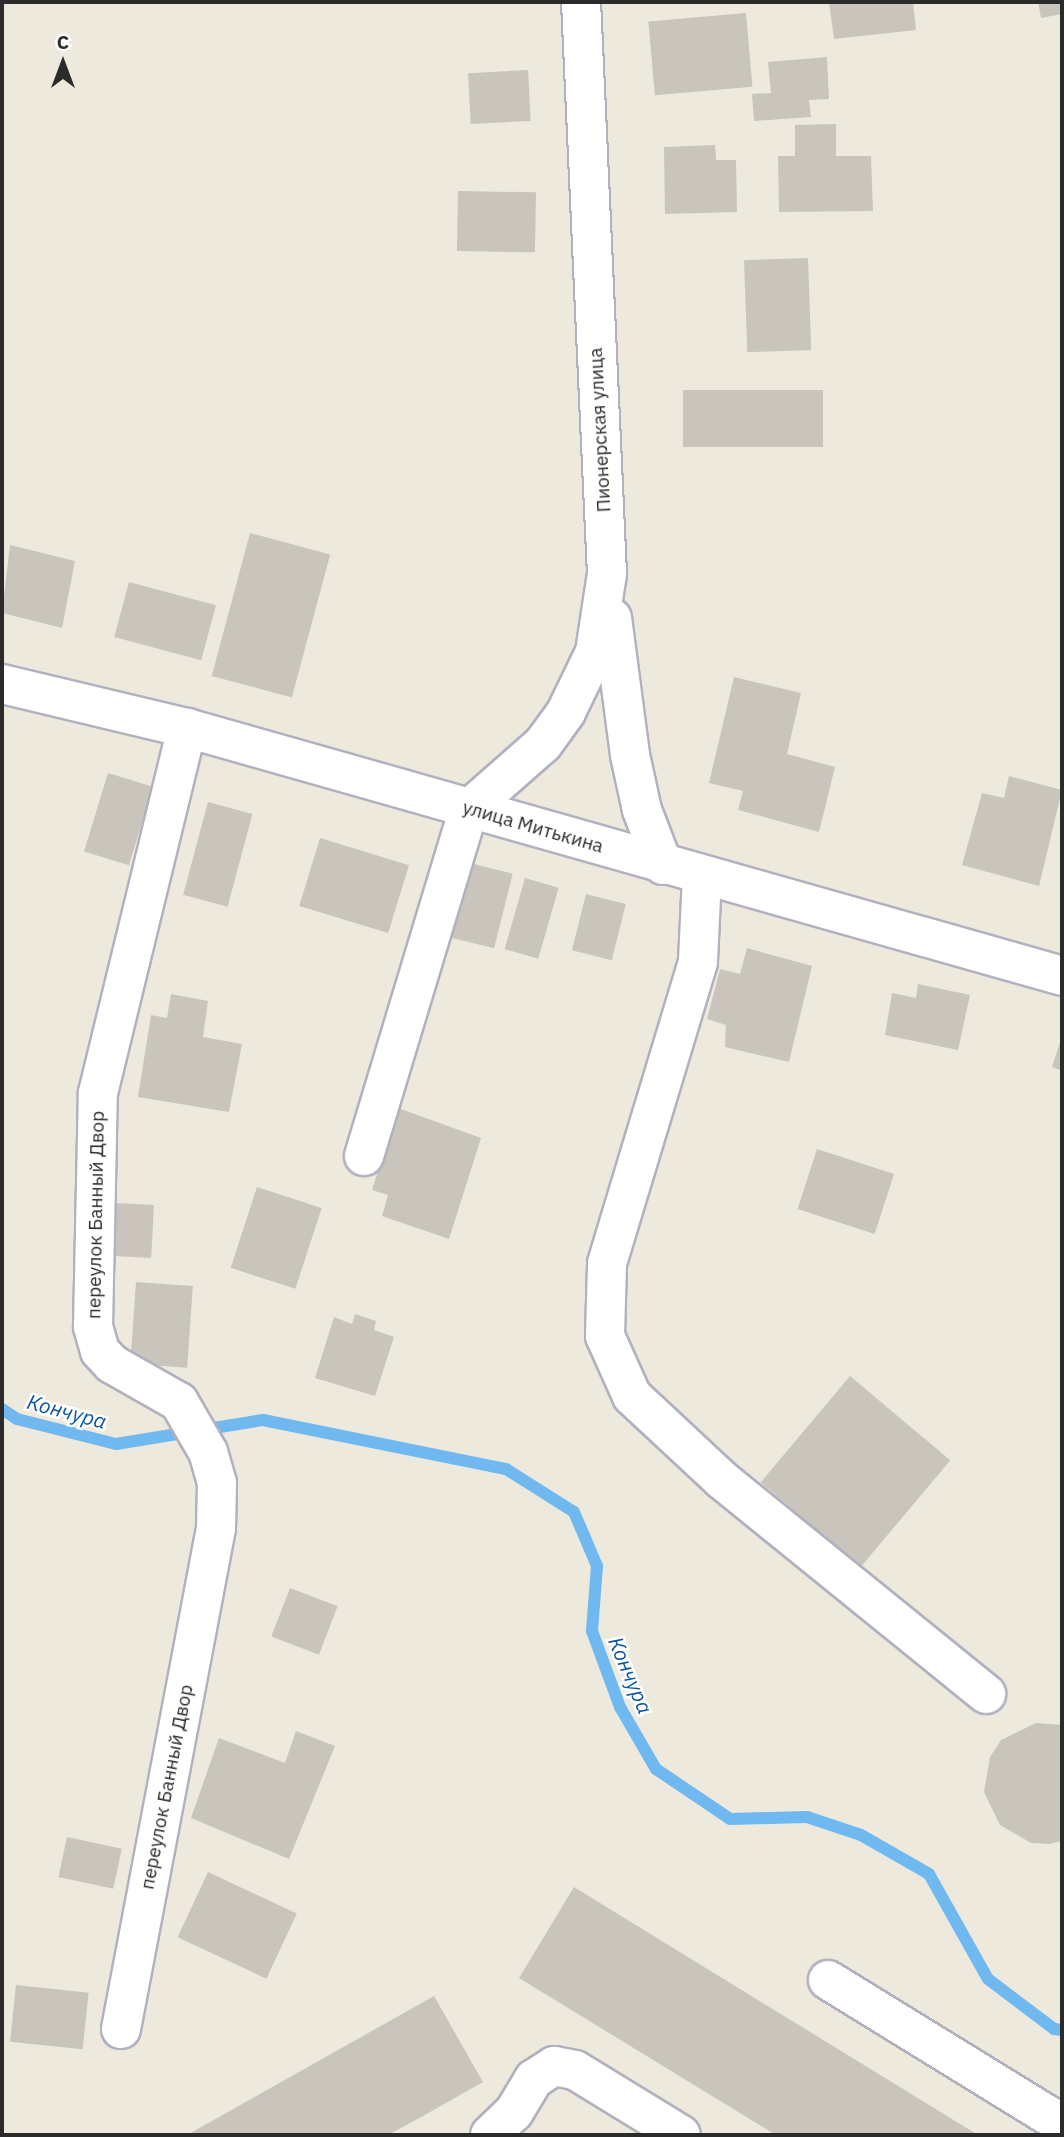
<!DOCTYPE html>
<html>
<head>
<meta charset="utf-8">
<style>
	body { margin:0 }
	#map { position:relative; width:1064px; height:2137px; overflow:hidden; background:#ede9dd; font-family:"IBM Plex Sans",sans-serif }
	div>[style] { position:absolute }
	.stream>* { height:12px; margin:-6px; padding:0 6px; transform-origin:6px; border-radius:6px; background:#6fb9f0 }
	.building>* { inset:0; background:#c9c5bd; transform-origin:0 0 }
	.roads { filter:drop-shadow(2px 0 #b1b1bf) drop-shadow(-2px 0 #b1b1bf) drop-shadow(0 2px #b1b1bf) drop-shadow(0 -2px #b1b1bf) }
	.minor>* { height:38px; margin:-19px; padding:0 19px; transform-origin:19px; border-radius:19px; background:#fff }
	span { translate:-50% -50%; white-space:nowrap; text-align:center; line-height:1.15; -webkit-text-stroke:5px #fff; paint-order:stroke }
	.street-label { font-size:19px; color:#2b2b2b }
	.water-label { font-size:21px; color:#0c549e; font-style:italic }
	.frame { position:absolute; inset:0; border:4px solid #2b2b2b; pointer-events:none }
	.north { position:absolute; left:28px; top:28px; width:70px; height:70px; -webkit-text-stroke:5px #fff; paint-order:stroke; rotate:0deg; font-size:19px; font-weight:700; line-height:28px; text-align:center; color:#2b2b2b }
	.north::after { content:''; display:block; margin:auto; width:24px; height:32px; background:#2b2b2b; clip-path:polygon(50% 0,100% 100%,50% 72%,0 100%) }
</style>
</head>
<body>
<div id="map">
	<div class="stream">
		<div style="left:2px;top:1409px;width:18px;rotate:34deg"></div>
		<div style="left:17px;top:1419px;width:102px;rotate:14.2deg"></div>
		<div style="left:116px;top:1444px;width:149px;rotate:-9.3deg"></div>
		<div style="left:263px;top:1420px;width:248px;rotate:11.4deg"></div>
		<div style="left:506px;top:1469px;width:80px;rotate:32.3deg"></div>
		<div style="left:574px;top:1512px;width:59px;rotate:66.9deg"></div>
		<div style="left:597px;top:1566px;width:65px;rotate:94.4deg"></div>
		<div style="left:592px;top:1631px;width:81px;rotate:69.8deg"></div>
		<div style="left:620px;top:1707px;width:72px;rotate:59.9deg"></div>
		<div style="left:656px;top:1769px;width:89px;rotate:34deg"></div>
		<div style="left:730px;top:1819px;width:77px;rotate:-1.5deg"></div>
		<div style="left:807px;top:1817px;width:57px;rotate:18.4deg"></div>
		<div style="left:861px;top:1835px;width:78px;rotate:29.8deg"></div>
		<div style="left:929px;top:1874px;width:120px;rotate:60.7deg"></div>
		<div style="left:988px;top:1979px;width:83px;rotate:37.1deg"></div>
		<div style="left:1054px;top:2029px;width:8px;rotate:7deg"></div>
	</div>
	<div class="building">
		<div style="clip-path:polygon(829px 2px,913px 2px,916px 30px,834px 39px)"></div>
		<div style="clip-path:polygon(1038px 2px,1062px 2px,1062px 14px,1041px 18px)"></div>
		<div style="left:746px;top:13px;width:74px;height:98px;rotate:85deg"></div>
		<div style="clip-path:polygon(827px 57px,829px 99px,809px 100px,811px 117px,754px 121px,752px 94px,771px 93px,768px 62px)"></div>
		<div style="left:528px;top:70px;width:51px;height:60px;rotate:87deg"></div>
		<div style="clip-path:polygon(836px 124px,836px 156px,871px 156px,873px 211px,779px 212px,778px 156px,795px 156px,795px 125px)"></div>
		<div style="clip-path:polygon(715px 145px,716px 160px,736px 160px,737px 212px,665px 214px,664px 147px)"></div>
		<div style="left:458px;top:191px;width:78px;height:60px;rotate:1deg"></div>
		<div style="left:808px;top:258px;width:92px;height:64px;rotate:88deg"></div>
		<div style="left:823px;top:390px;width:57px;height:140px;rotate:90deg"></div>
		<div style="left:250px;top:533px;width:83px;height:148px;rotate:15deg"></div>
		<div style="clip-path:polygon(10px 545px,75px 561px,62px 628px,2px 613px)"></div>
		<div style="left:129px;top:582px;width:90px;height:57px;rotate:15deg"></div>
		<div style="clip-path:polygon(734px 677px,801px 693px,787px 754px,835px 767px,819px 832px,738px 810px,743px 791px,709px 783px)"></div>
		<div style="left:108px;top:773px;width:47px;height:82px;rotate:17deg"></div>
		<div style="clip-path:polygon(1009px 776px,1062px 790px,1039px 886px,962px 865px,982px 793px,1004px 798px)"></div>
		<div style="left:208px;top:802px;width:46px;height:96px;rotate:15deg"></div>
		<div style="left:320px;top:838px;width:93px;height:71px;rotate:17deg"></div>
		<div style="left:470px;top:863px;width:44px;height:77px;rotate:14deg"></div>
		<div style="left:525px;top:878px;width:35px;height:74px;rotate:16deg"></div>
		<div style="left:586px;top:894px;width:41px;height:58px;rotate:14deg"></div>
		<div style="clip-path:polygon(747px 948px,812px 966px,789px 1062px,725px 1047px,726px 1025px,707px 1019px,720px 969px,740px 974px)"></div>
		<div style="clip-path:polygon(918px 984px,970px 995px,958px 1050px,885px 1035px,892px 993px,916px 998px)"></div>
		<div style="clip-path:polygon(171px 994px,208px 1001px,203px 1037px,242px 1044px,229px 1112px,138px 1097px,151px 1015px,167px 1018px)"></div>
		<div style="clip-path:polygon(1062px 1036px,1062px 1071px,1052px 1067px)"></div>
		<div style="clip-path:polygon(398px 1108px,481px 1138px,449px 1239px,382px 1216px,388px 1195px,372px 1190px)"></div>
		<div style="left:817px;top:1149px;width:81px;height:63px;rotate:18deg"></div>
		<div style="left:257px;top:1187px;width:68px;height:85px;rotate:18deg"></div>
		<div style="left:116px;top:1203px;width:38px;height:53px;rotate:3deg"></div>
		<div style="left:136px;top:1282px;width:57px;height:82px;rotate:4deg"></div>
		<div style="clip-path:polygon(355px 1314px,376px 1321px,374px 1330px,394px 1337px,375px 1396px,315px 1378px,334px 1317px,352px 1324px)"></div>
		<div style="left:850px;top:1376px;width:131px;height:139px;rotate:40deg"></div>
		<div style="left:290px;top:1588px;width:51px;height:52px;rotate:21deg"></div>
		<div style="clip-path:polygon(1036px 1723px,1062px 1725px,1062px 1841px,1049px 1844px,1031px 1843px,1000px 1825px,984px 1792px,990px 1757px,1001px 1740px)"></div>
		<div style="clip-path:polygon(296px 1731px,335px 1746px,289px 1859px,191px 1818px,219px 1738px,285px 1763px)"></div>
		<div style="left:67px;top:1837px;width:56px;height:41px;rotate:12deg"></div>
		<div style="left:208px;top:1872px;width:98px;height:72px;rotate:25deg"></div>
		<div style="clip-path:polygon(574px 1887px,978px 2135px,776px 2135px,519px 1978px)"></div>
		<div style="left:16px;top:1985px;width:73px;height:57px;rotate:6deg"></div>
		<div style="clip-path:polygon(434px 1996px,483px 2082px,423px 2116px,388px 2135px,187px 2135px)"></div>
	</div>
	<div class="roads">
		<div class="minor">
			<div style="left:612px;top:618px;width:138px;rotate:82.5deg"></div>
			<div style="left:630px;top:755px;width:56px;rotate:77.7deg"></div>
			<div style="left:642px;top:810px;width:59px;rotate:69.1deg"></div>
			<div style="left:2px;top:684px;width:190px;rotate:13.4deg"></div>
			<div style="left:187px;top:728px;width:909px;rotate:15.82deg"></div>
			<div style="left:469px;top:809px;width:98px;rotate:-41.3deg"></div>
			<div style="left:543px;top:744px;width:39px;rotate:-54deg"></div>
			<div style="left:566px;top:712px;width:67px;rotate:-64.2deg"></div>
			<div style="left:595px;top:652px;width:79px;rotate:-81.3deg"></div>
			<div style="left:607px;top:574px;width:573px;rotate:-92.6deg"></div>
			<div style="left:702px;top:876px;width:86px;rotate:92.7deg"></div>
			<div style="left:698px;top:962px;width:315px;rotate:106.8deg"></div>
			<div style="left:607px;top:1264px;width:72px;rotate:91.6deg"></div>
			<div style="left:605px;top:1336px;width:66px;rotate:65.8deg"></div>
			<div style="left:632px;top:1396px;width:123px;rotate:43deg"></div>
			<div style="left:722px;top:1480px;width:340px;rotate:39deg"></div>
			<div style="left:364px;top:1156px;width:363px;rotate:-73.2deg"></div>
			<div style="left:828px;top:1980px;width:275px;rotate:31.6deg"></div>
			<div style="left:121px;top:2029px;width:510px;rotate:-79.26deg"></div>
			<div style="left:216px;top:1528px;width:45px;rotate:-88.7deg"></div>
			<div style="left:217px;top:1483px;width:32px;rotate:-106deg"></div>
			<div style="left:208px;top:1452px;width:58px;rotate:-120.1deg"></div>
			<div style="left:179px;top:1402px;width:77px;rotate:-150.4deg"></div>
			<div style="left:112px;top:1364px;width:18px;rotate:-133deg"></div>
			<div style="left:100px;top:1351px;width:26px;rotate:-106deg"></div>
			<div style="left:93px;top:1326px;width:233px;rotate:-88.8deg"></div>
			<div style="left:98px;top:1093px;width:376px;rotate:-76.3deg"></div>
			<div style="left:490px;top:2135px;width:33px;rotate:-44deg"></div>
			<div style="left:514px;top:2112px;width:39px;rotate:-59deg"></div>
			<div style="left:534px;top:2079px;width:24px;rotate:-33deg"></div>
			<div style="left:554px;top:2066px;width:21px;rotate:11deg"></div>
			<div style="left:575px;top:2070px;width:124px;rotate:31.5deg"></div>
		</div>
	</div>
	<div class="street-label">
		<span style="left:600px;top:430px;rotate:-93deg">Пионерская улица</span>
		<span style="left:533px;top:827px;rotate:16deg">улица Митькина</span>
		<span style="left:96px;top:1215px;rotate:-89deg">переулок Банный Двор</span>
		<span style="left:167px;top:1787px;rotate:-79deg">переулок Банный Двор</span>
	</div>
	<div class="water-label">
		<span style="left:67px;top:1411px;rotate:15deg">Кончура</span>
		<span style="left:631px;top:1675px;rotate:67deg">Кончура</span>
	</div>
	<div class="frame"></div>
	<div class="north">С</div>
</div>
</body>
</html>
